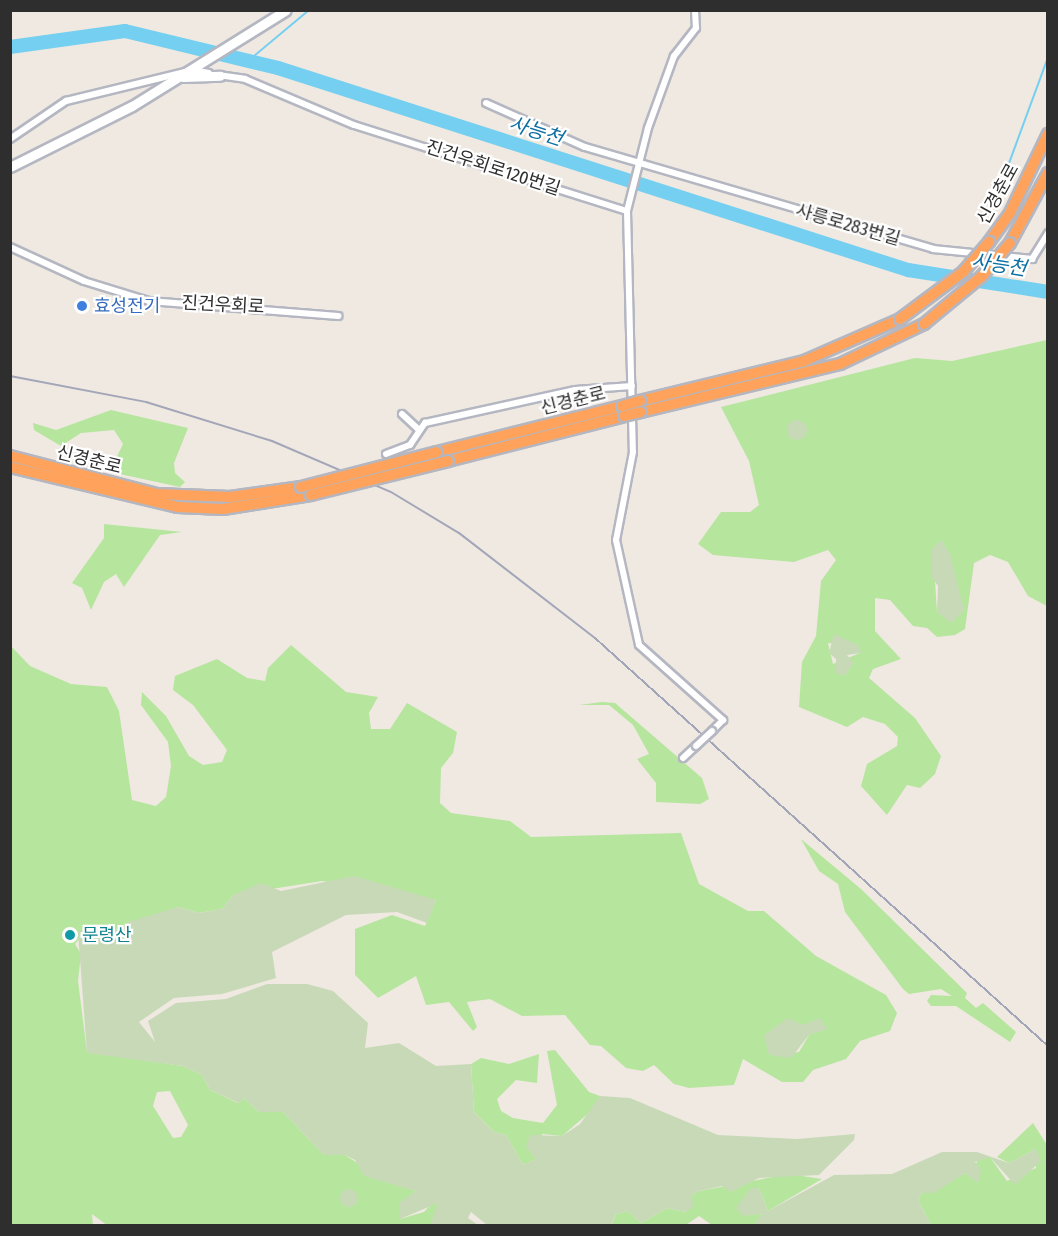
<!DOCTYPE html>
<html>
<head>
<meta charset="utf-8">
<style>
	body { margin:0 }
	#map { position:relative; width:1058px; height:1236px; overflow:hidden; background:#efe9e1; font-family:"Fira Sans Condensed","Noto Sans KR",sans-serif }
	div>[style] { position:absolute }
	.green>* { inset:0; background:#b6e59e }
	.cemetery>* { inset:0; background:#c8d9b8 }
	.round { border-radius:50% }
	.stream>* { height:2px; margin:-1px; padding:0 1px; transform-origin:1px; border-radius:1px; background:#75cff0 }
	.river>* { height:14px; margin:-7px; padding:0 7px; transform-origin:7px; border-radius:7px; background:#75cff0 }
	.roads { filter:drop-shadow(2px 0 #b4b7c1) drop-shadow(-2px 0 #b4b7c1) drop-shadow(0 2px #b4b7c1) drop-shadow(0 -2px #b4b7c1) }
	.street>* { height:6px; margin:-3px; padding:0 3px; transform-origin:3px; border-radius:3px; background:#fff }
	.secondary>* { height:9px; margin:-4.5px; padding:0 4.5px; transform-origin:4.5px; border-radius:4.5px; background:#fff }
	.highway>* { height:10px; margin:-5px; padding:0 5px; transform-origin:5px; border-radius:5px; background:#ffa35c }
	.rail>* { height:2px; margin:-1px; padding:0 1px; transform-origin:1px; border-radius:1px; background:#a3a6b8 }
	.bridges { filter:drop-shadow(2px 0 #b4b7c1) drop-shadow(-2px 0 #b4b7c1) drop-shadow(0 2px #b4b7c1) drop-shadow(0 -2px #b4b7c1) }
	.street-bridge>* { height:6px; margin:-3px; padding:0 3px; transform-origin:3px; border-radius:3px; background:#fff }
	.highway-bridge>* { height:10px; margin:-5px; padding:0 5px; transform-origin:5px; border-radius:5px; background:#ffa35c }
	.dots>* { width:16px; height:16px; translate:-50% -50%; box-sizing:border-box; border:3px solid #fff; border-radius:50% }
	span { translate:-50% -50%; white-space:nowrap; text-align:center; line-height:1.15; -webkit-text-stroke:4.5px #fff; paint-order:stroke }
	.street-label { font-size:18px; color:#2e2e2e }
	.shop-label { font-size:18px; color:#366cbe }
	.left { translate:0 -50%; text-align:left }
	.culture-label { font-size:18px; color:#0d838f }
	.water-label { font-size:20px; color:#0d6fa3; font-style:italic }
	.frame { position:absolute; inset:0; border:12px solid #2e2e2e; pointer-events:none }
</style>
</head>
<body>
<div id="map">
	<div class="green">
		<div style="clip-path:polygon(evenodd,1047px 340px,1047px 606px,1028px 596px,1008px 562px,990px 555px,974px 563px,965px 629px,955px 635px,937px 637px,927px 628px,913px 626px,890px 600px,875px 598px,875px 631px,901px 659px,873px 669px,869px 678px,915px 718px,941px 756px,935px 774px,920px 788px,907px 785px,887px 815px,861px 786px,867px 764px,897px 746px,898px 737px,885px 724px,863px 717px,847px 727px,799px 707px,802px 662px,816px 636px,821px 581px,836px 560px,828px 550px,794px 562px,713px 555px,698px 544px,721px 512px,750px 512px,759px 505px,749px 461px,721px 407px,915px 358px,952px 361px,1047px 340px,948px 560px,964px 610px,937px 612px,934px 565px,948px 560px,1047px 340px,828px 643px,858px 646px,860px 653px,833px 664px,828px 643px)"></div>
		<div style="clip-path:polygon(111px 410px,188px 428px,174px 463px,175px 473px,185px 482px,180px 487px,115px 473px,113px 465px,123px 444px,114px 430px,81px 433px,61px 446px,34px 430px,33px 423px,56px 430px)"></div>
		<div style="clip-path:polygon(104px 524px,182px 532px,160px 535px,124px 587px,116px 574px,104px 582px,91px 610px,82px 588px,72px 583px,104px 538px)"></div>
		<div style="clip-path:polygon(evenodd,10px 645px,30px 666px,71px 684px,107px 687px,119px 711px,132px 800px,156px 806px,166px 797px,171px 766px,168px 742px,141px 705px,142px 692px,166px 716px,189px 756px,203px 765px,222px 762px,227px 750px,193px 705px,173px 690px,175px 676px,217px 659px,247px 678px,265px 681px,268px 668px,291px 645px,346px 692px,378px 697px,369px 713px,371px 729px,390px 729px,407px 703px,457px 732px,453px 753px,441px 768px,440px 803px,451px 813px,510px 821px,531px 837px,681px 833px,699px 884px,748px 911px,764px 911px,816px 956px,886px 995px,897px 1013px,890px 1031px,860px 1041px,846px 1059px,813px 1070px,803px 1082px,782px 1082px,743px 1059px,734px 1085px,689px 1088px,674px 1084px,654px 1065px,643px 1071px,626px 1068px,601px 1046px,590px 1045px,565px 1015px,522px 1016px,490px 999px,467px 1002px,477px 1027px,473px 1031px,449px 1002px,426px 1005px,416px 976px,378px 998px,355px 975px,355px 929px,392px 915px,425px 926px,436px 900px,322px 881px,233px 895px,222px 909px,199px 913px,178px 907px,121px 930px,89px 927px,75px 944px,81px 954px,78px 981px,87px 1052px,183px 1066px,202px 1075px,210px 1090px,238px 1103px,244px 1098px,259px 1112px,283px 1112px,324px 1155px,345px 1155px,387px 1182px,416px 1191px,400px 1219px,424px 1212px,433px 1202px,439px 1204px,434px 1218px,430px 1225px,108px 1226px,92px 1214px,93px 1225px,11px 1225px,10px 645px,795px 1024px,803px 1025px,809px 1035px,799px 1052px,776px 1054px,776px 1031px,795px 1024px,10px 645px,170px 1091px,188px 1125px,181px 1137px,173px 1138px,153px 1106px,157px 1092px,170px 1091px)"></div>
		<div style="clip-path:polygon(602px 702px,615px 703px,702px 778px,709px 799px,700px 804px,656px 802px,656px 783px,637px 759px,649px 754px,633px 725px,609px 705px,579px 705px)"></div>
		<div style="clip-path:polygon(801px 839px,861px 889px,967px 993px,965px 998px,976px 1008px,983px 1003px,1016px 1032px,1010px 1042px,956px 1006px,931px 1006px,927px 1001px,931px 995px,952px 996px,941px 989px,909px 994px,903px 989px,845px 912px,838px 884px,819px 871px)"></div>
		<div style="clip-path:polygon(555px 1050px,589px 1092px,600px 1096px,597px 1106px,562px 1136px,542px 1134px,536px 1159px,523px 1165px,506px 1135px,494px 1132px,474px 1112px,471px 1064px,481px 1058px,509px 1064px,539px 1054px,537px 1083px,516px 1080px,497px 1099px,501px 1111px,513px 1118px,543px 1123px,557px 1105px,547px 1051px)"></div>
		<div style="clip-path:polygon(1033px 1123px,1047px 1145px,1047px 1225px,931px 1225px,918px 1200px,922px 1193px,965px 1173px,971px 1177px,978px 1159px,990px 1157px,1007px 1181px,1036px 1168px,1036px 1149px,1009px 1163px,997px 1157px)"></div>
		<div style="clip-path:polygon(789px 1174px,822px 1179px,768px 1211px,759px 1188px,751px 1188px,755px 1213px,763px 1215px,754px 1225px,712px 1225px,699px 1216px,686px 1225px,611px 1226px,616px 1214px,628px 1211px,641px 1223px,667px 1208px,685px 1212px,692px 1195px,699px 1191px)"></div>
	</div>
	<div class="cemetery">
		<div class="round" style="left:787px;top:420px;width:20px;height:20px"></div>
		<div style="clip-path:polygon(941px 540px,950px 554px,964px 610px,951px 623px,937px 612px,938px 586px,932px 577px,932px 549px)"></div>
		<div style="clip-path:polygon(834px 634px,858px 645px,861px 653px,847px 655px,854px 663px,844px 676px,836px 673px,836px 659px,829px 653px)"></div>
		<div style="clip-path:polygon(354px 876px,436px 900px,427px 923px,397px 912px,346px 915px,272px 952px,276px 978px,222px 994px,174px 998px,139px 1022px,155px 1042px,148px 1021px,176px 1003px,226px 999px,267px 984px,307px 984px,333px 991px,368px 1023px,365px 1048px,399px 1043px,436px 1066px,471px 1064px,474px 1112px,494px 1132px,506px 1135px,523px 1165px,536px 1159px,526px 1147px,530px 1135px,562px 1136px,580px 1124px,600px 1096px,630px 1098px,718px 1135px,797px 1139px,855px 1134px,854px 1140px,819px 1175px,759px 1178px,731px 1192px,722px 1186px,699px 1191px,692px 1195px,693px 1207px,685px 1212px,667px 1208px,641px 1223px,628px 1211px,616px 1214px,611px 1225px,487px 1225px,471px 1212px,468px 1218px,478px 1225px,430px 1225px,438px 1203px,400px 1219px,399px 1203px,416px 1191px,364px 1176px,355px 1160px,345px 1155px,324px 1155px,283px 1112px,259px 1112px,244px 1098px,239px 1103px,210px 1090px,202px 1075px,183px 1066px,87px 1053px,78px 932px,89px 927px,121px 930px,128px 922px,178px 907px,199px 913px,222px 909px,233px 895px,261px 883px,281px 891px)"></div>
		<div style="clip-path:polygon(788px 1018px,803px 1025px,820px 1018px,827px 1029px,809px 1035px,791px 1058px,769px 1055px,764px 1035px)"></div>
		<div style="clip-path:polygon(1036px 1149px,1041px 1161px,1015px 1185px,990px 1157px,975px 1162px,981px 1170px,978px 1183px,965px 1173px,934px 1193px,922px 1193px,918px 1200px,931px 1225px,754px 1225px,762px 1214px,743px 1216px,736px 1208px,751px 1188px,759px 1188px,768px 1211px,834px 1175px,892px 1174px,942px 1152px,977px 1152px,1009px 1163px)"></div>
		<div class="round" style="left:340px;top:1189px;width:18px;height:18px"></div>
	</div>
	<div class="stream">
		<div style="left:248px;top:61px;width:80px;rotate:-39.9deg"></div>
		<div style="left:994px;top:204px;width:157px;rotate:-69.8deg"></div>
	</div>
	<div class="river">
		<div style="left:10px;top:47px;width:116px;rotate:-7.9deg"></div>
		<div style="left:125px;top:31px;width:157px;rotate:13.6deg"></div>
		<div style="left:278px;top:68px;width:662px;rotate:17.78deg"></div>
		<div style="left:908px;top:270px;width:142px;rotate:8.9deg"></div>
	</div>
	<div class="roads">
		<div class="street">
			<div style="left:695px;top:10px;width:18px;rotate:87deg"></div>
			<div style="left:696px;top:28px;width:36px;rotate:128deg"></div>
			<div style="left:674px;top:56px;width:77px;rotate:109.9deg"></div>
			<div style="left:648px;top:128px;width:86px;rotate:104.2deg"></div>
			<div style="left:627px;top:211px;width:241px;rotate:88.6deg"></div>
			<div style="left:633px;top:452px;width:90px;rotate:100.9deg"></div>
			<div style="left:616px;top:540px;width:107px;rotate:77.6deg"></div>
			<div style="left:639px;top:645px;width:113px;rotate:41.8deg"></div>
			<div style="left:723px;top:720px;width:16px;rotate:135deg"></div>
			<div style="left:218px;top:75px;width:27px;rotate:8deg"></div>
			<div style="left:245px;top:79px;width:118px;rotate:22.9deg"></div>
			<div style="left:354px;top:125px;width:286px;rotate:17.5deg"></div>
			<div style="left:486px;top:103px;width:108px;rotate:24deg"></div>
			<div style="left:585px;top:147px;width:363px;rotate:16.3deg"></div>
			<div style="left:933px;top:249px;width:100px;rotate:5.8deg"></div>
			<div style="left:1032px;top:259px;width:31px;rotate:-58deg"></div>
			<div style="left:10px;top:139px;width:68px;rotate:-34.2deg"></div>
			<div style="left:66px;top:101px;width:131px;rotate:-13.7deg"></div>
			<div style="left:193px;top:70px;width:16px;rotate:11deg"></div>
			<div style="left:10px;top:247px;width:81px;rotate:24.7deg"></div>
			<div style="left:84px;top:281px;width:68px;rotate:17.1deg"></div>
			<div style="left:149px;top:301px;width:190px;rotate:4.5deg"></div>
			<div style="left:402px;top:414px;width:22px;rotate:43deg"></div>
			<div style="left:386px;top:454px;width:26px;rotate:-21deg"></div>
			<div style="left:410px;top:445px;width:27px;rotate:-56deg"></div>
			<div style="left:425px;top:423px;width:154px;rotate:-12.4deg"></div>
			<div style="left:575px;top:390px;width:57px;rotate:-4deg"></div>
			<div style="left:683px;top:758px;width:18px;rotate:-43deg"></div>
		</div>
		<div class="secondary">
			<div style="left:183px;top:77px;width:37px;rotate:-2deg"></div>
			<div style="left:10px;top:167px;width:136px;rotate:-26.6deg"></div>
			<div style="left:132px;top:106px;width:181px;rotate:-31.9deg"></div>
		</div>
		<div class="highway">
			<div style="left:989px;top:242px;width:36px;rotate:-54deg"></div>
			<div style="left:1010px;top:213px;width:88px;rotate:-64.3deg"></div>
			<div style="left:1010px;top:243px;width:80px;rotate:-61.5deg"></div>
			<div style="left:640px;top:401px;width:169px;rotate:-13.7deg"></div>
			<div style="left:804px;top:361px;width:105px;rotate:-23.6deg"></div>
			<div style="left:641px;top:412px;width:205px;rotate:-13.6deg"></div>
			<div style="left:840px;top:364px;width:93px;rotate:-25.5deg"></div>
			<div style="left:437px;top:452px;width:191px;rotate:-14deg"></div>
			<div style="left:10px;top:456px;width:152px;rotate:14.5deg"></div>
			<div style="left:157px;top:494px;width:73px;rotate:2.4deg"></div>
			<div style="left:230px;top:497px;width:72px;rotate:-8deg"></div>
			<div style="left:448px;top:461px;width:182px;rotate:-14.3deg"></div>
			<div style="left:10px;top:467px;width:173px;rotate:13.4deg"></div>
			<div style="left:178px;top:507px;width:45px;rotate:2.5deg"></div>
			<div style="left:223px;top:509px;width:89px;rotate:-9deg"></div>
		</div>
	</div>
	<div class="rail">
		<div style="left:10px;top:376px;width:138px;rotate:10.8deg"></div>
		<div style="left:146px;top:402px;width:132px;rotate:17.2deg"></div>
		<div style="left:272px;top:441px;width:129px;rotate:23.2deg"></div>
		<div style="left:391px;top:492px;width:79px;rotate:31.1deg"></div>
		<div style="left:459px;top:533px;width:172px;rotate:37.7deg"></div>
		<div style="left:595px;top:638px;width:610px;rotate:42.01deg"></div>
	</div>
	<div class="bridges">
		<div class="street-bridge">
			<div style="left:696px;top:746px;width:22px;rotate:-43deg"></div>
		</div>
		<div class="highway-bridge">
			<div style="left:900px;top:319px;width:79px;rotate:-36.7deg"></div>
			<div style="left:963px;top:272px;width:40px;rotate:-49deg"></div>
			<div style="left:924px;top:324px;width:75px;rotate:-39.6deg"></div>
			<div style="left:982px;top:276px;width:43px;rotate:-49.7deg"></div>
			<div style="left:622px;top:406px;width:19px;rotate:-16deg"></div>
			<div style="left:624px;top:416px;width:17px;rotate:-13deg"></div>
			<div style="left:301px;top:487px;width:140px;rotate:-14.4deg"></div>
			<div style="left:311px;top:495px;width:141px;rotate:-13.9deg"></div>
		</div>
	</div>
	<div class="dots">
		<div style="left:82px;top:306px;background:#3f7fe0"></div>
		<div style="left:70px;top:935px;background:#0f9aa8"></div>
	</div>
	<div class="street-label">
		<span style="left:493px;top:168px;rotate:18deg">진건우회로120번길</span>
		<span style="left:998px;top:194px;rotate:-61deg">신경춘로</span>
		<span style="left:848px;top:225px;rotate:16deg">사릉로283번길</span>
		<span style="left:223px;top:305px;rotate:3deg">진건우회로</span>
		<span style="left:573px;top:401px;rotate:-14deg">신경춘로</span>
		<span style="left:89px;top:460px;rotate:14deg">신경춘로</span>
	</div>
	<div class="shop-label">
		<span class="left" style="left:94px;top:306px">효성전기</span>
	</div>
	<div class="culture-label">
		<span class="left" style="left:82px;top:935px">문령산</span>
	</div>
	<div class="water-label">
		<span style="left:536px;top:131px;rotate:18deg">사능천</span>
		<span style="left:999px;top:265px;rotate:9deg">사능천</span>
	</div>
	<div class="frame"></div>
</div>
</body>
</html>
